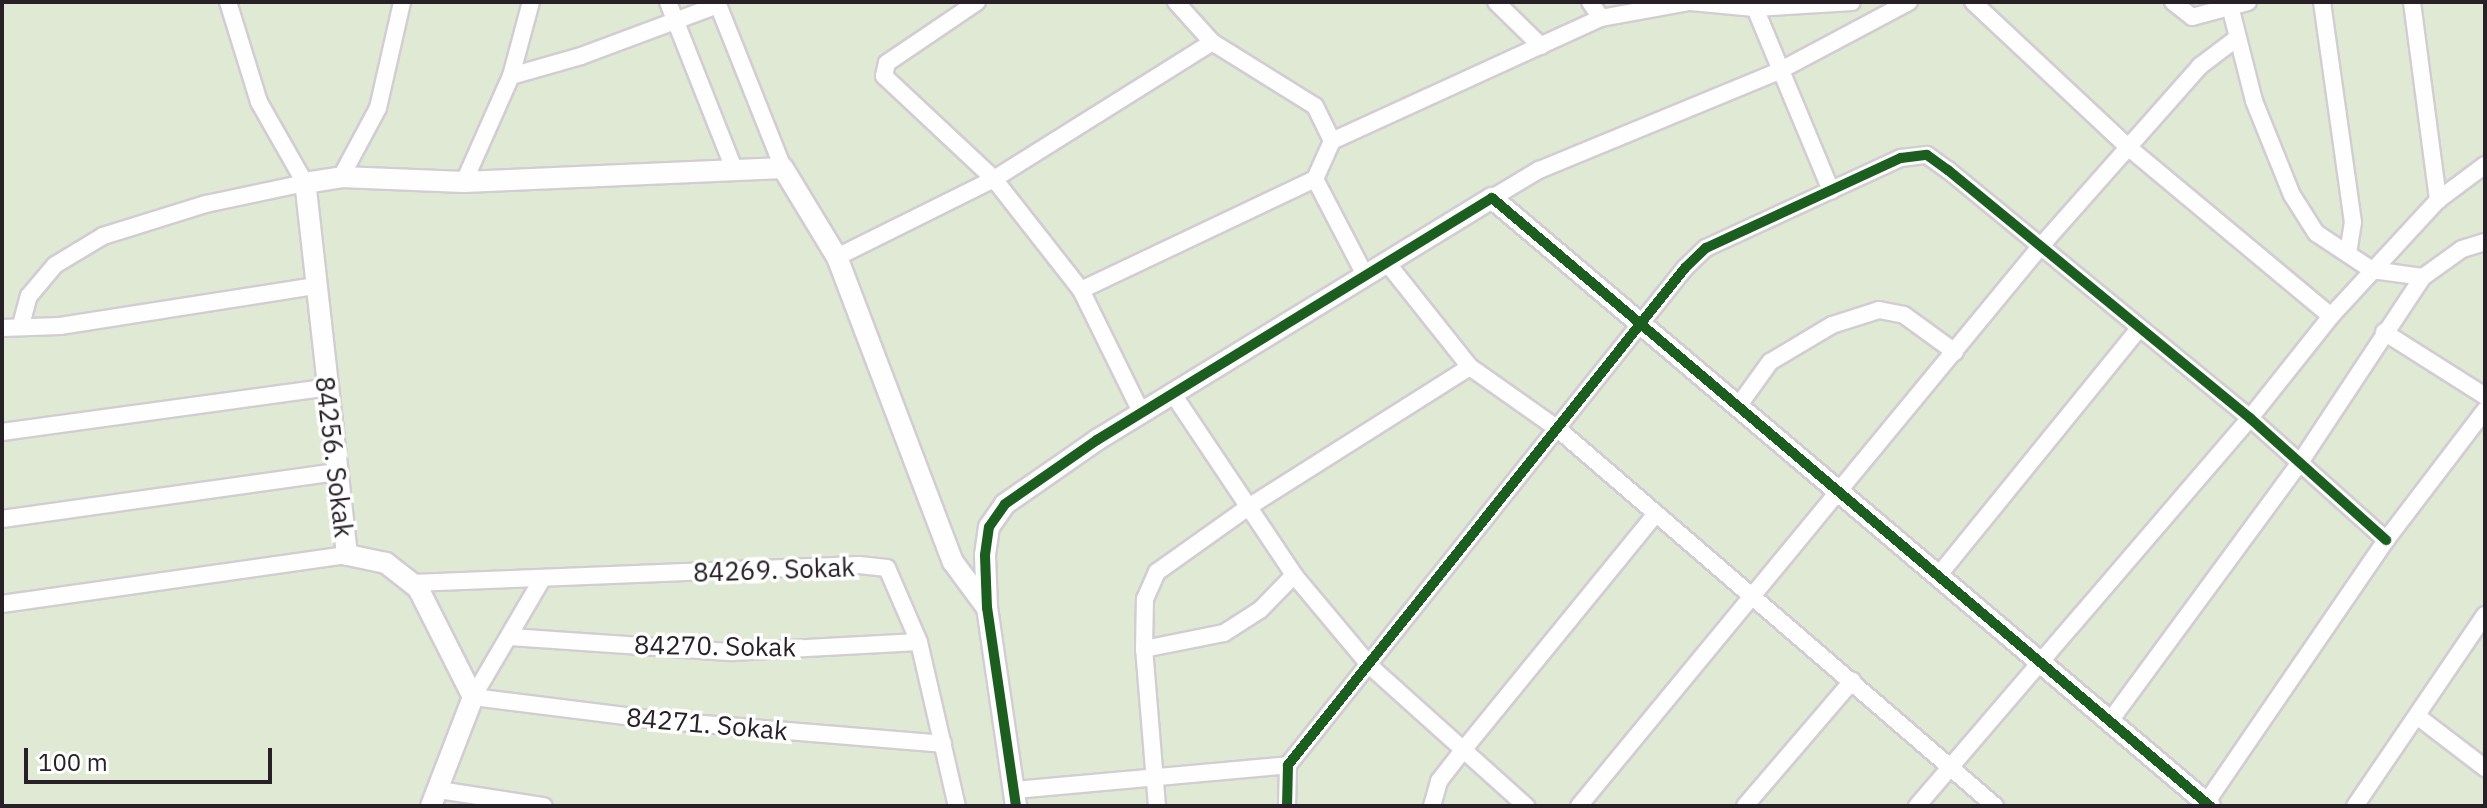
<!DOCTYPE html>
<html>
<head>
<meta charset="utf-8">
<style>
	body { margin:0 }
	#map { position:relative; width:2487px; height:808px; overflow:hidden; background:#fdfbfd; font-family:"IBM Plex Sans",sans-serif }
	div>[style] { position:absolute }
	.green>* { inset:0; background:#e0e9d3; transform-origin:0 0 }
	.roads { filter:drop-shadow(2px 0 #d2cdd2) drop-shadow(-2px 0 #d2cdd2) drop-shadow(0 2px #d2cdd2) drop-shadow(0 -2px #d2cdd2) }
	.minor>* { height:16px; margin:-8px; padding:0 8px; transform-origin:8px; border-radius:8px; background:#fffeff }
	.tertiary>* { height:20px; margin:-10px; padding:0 10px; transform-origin:10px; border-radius:10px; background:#fffeff }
	.cycleway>* { height:10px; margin:-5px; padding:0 5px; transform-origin:5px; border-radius:5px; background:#1b5e20 }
	span { translate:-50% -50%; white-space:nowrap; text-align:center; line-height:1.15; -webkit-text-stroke:7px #fff; paint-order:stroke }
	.street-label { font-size:26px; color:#272027 }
	.frame { position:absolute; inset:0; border:4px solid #272027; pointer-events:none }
	.scale { position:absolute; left:24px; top:748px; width:248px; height:36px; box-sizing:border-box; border:4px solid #272027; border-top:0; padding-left:10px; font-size:24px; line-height:28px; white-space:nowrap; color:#272027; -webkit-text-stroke:6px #fff; paint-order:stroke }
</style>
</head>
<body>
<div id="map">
	<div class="green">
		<div style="left:2px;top:2px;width:2483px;height:804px"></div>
	</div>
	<div class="roads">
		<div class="minor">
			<div style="left:668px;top:2px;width:182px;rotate:68.4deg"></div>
			<div style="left:717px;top:2px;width:179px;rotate:68.3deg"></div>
			<div style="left:977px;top:2px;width:109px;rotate:145.9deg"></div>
			<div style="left:887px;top:63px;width:13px;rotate:103deg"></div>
			<div style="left:884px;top:76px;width:151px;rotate:43.1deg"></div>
			<div style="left:994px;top:179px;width:141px;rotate:51.9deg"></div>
			<div style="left:1081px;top:290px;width:138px;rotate:63.8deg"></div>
			<div style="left:1176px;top:2px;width:54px;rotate:48deg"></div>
			<div style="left:1212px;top:42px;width:121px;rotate:31.9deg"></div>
			<div style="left:1315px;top:106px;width:39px;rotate:64deg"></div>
			<div style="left:1496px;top:2px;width:63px;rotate:44.4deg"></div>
			<div style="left:1590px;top:2px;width:19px;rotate:55deg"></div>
			<div style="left:1691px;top:2px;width:64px;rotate:5.4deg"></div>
			<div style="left:1755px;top:8px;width:97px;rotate:-3.5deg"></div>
			<div style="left:1973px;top:2px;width:212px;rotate:43.1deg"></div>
			<div style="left:2128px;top:147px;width:264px;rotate:39.8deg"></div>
			<div style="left:2173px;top:2px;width:24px;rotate:38deg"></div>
			<div style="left:2192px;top:17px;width:58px;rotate:-15deg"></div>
			<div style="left:2229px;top:2px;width:102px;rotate:75.8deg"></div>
			<div style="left:2254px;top:101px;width:101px;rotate:68deg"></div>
			<div style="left:2292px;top:195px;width:45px;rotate:57.7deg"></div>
			<div style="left:2316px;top:233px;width:67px;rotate:33.5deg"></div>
			<div style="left:2372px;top:270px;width:51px;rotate:7.8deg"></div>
			<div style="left:2423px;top:277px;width:48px;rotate:-35.7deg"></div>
			<div style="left:2462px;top:249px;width:24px;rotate:-17deg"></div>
			<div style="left:2322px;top:2px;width:222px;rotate:82deg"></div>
			<div style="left:2353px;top:222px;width:32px;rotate:99deg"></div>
			<div style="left:2412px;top:2px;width:200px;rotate:82.5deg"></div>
			<div style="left:1755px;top:8px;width:198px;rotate:67.4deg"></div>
			<div style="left:511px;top:76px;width:73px;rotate:-15.9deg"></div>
			<div style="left:581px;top:56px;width:146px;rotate:-20.4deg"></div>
			<div style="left:341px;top:177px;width:78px;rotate:-61.8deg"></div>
			<div style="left:378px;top:108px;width:109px;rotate:-77.2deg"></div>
			<div style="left:464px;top:182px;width:116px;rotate:-66.1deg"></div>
			<div style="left:511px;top:76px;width:77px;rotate:-74.9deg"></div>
			<div style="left:1492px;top:198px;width:55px;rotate:-30.8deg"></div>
			<div style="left:1539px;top:170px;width:260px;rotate:-22.4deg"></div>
			<div style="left:1779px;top:71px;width:147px;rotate:-28deg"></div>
			<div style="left:837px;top:257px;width:175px;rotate:-26.4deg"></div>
			<div style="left:994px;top:179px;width:257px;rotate:-32.1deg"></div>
			<div style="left:1388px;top:264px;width:132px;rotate:51.5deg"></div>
			<div style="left:1470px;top:367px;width:108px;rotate:35.2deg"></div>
			<div style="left:1558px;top:429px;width:577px;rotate:40.78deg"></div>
			<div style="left:1366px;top:277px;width:110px;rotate:-117.5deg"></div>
			<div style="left:1315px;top:179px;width:42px;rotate:-65.9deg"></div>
			<div style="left:1332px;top:141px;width:296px;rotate:-24.6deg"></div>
			<div style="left:1601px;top:18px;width:89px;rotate:-10.3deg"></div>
			<div style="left:1081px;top:290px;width:259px;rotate:-25.4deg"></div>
			<div style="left:21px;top:325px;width:30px;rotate:-75deg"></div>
			<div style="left:29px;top:296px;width:40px;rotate:-50deg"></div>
			<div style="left:55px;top:265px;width:56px;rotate:-31.1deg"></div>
			<div style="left:103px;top:236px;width:108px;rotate:-17.3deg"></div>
			<div style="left:206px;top:204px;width:101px;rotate:-12deg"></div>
			<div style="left:305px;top:183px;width:93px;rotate:-119.6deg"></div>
			<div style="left:259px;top:102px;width:105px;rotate:-107.2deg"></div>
			<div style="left:2px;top:328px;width:58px;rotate:-2deg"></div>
			<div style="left:60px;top:326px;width:259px;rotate:-8.9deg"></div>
			<div style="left:2384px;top:332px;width:120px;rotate:32.4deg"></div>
			<div style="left:1173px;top:394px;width:218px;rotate:56.2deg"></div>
			<div style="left:1294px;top:575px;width:119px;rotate:50.1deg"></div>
			<div style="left:1370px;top:666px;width:210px;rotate:41.9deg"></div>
			<div style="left:1739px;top:405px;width:53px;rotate:-54.2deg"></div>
			<div style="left:1770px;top:362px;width:72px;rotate:-30.8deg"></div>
			<div style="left:1832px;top:325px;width:49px;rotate:-17.7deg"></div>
			<div style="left:1879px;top:310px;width:25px;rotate:11deg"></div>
			<div style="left:1904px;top:315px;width:63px;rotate:36deg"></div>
			<div style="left:2px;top:432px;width:325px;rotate:-7.8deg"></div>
			<div style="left:2px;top:519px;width:336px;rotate:-8deg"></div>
			<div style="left:1938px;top:576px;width:318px;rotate:-50.9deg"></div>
			<div style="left:541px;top:581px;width:134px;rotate:120.4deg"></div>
			<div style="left:473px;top:697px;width:194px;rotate:7.1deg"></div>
			<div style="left:666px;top:721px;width:278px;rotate:4.7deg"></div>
			<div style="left:413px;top:583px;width:446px;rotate:-2.3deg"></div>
			<div style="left:859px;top:565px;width:28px;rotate:6deg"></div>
			<div style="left:887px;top:568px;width:81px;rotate:66.6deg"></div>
			<div style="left:919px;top:642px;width:168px;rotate:77deg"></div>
			<div style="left:2px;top:604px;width:348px;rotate:-8.1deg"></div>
			<div style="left:510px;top:637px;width:223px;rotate:3.9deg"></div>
			<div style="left:732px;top:652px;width:187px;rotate:-3.1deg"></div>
			<div style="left:1144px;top:649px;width:82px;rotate:-11.3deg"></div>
			<div style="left:1224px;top:633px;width:43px;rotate:-32.6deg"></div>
			<div style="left:1260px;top:610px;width:49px;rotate:-45.8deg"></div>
			<div style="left:2417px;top:716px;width:86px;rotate:37.4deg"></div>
			<div style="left:2110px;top:721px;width:319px;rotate:-53.7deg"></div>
			<div style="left:2299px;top:464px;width:224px;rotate:-56.5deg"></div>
			<div style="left:439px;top:790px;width:106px;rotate:8.7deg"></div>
			<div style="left:1015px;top:790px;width:274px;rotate:-5.2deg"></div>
			<div style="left:2206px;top:803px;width:319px;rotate:-55.6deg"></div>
			<div style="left:2386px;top:540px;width:163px;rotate:-52.7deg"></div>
			<div style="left:1157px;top:806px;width:158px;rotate:-94.7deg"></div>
			<div style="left:1144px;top:649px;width:50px;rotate:-88.9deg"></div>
			<div style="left:1145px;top:599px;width:30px;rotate:-66deg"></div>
			<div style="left:1157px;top:572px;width:114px;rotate:-35.4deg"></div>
			<div style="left:1250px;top:506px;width:260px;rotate:-32.3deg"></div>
			<div style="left:1287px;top:806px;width:41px;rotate:-88.6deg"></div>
			<div style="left:1288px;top:765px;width:636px;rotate:-51.38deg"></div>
			<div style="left:1685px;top:268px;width:29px;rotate:-44deg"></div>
			<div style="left:1706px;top:248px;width:215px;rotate:-24.8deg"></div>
			<div style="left:1901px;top:158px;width:26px;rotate:-7deg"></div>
			<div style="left:1927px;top:155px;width:26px;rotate:36deg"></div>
			<div style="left:1948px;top:170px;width:391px;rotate:39.4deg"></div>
			<div style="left:2250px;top:418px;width:183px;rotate:41.9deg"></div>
			<div style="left:1432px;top:806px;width:26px;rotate:-74deg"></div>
			<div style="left:1439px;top:781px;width:41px;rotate:-52deg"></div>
			<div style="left:1464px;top:749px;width:303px;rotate:-50.8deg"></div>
			<div style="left:1579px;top:806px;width:725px;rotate:-50.49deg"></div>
			<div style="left:2040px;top:247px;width:242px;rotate:-48.5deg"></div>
			<div style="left:2200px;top:66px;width:46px;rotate:-37.1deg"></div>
			<div style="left:1745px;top:806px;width:165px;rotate:-49.4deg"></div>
			<div style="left:1917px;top:806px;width:511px;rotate:-49.36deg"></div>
			<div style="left:2250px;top:418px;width:130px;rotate:-51.5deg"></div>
			<div style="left:2331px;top:316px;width:158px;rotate:-47.3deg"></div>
			<div style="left:2438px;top:200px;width:59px;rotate:-36.7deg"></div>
			<div style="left:2355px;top:806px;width:231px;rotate:-55.8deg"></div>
		</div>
		<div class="tertiary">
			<div style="left:431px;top:806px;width:117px;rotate:-68.9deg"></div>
			<div style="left:473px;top:697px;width:122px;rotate:-116.8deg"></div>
			<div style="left:418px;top:588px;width:41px;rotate:-142deg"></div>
			<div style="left:386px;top:563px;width:40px;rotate:-168deg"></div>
			<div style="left:347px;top:555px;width:374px;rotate:-96.4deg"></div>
			<div style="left:305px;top:183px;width:36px;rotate:-9deg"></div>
			<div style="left:341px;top:177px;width:123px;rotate:2.3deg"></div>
			<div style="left:464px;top:182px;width:319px;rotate:-2.5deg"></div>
			<div style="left:783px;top:168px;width:104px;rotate:58.8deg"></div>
			<div style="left:837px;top:257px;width:326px;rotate:69.2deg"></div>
			<div style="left:953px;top:562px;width:57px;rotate:53.5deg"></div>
			<div style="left:1016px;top:806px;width:200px;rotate:-98.3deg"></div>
			<div style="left:987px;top:608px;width:53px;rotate:-92.2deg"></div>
			<div style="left:985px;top:555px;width:28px;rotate:-82deg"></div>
			<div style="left:989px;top:527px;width:28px;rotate:-55deg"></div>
			<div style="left:1005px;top:504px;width:112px;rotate:-34.8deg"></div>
			<div style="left:1097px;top:440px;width:463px;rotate:-31.5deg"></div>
			<div style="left:1492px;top:198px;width:941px;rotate:40.26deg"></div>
		</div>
	</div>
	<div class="cycleway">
		<div style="left:1016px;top:806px;width:200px;rotate:-98.3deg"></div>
		<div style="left:987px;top:608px;width:53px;rotate:-92.2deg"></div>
		<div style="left:985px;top:555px;width:28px;rotate:-82deg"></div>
		<div style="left:989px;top:527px;width:28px;rotate:-55deg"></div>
		<div style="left:1005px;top:504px;width:112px;rotate:-34.8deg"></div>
		<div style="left:1097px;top:440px;width:463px;rotate:-31.5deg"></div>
		<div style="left:1492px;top:198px;width:941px;rotate:40.26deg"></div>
		<div style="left:1287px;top:806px;width:41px;rotate:-88.6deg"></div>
		<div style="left:1288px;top:765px;width:636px;rotate:-51.38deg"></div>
		<div style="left:1685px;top:268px;width:29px;rotate:-44deg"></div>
		<div style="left:1706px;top:248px;width:215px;rotate:-24.8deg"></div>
		<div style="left:1901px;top:158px;width:26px;rotate:-7deg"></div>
		<div style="left:1927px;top:155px;width:26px;rotate:36deg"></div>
		<div style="left:1948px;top:170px;width:391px;rotate:39.4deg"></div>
		<div style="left:2250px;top:418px;width:183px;rotate:41.9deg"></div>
	</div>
	<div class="street-label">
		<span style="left:334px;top:457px;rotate:83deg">84256. Sokak</span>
		<span style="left:774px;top:570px;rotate:-2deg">84269. Sokak</span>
		<span style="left:715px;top:646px;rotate:1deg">84270. Sokak</span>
		<span style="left:707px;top:724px;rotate:5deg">84271. Sokak</span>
	</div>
	<div class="frame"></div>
	<div class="scale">100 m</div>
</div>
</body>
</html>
